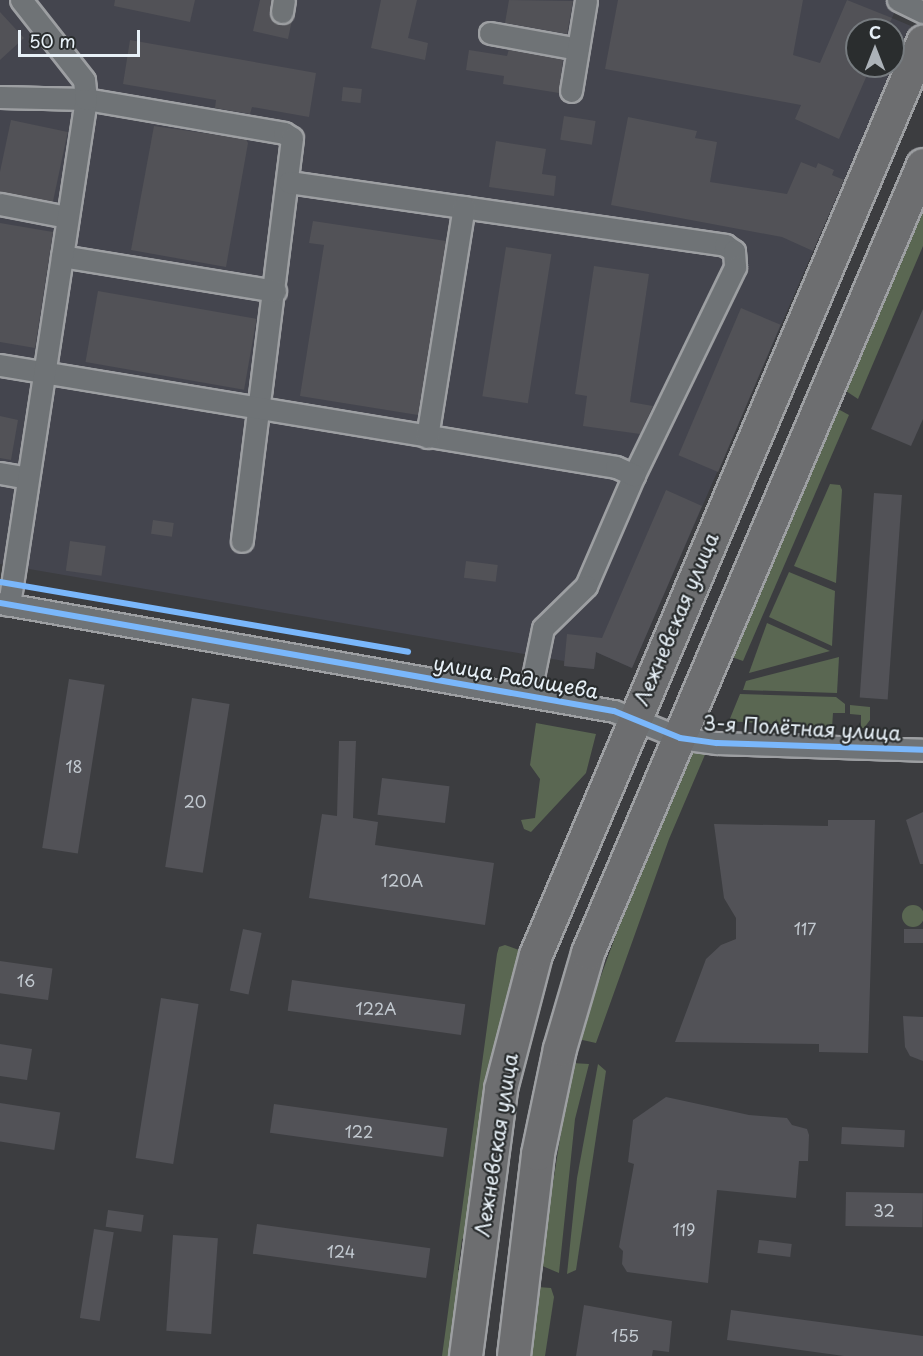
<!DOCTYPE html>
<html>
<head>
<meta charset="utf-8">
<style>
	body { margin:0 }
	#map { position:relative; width:923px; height:1356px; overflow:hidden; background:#3c3d40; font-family:"Playpen Sans",sans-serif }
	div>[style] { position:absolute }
	.built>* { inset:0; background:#44454e }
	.green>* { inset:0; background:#5a6752 }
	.round { border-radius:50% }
	.building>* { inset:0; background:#525257; transform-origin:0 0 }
	.roads { filter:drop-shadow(2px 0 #9d9fa2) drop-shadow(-2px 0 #9d9fa2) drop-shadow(0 2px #9d9fa2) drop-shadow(0 -2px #9d9fa2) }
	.minor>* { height:21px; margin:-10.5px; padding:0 10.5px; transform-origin:10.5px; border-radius:10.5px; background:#6f7376 }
	.highway>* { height:32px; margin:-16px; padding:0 16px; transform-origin:16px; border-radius:16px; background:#6d6e70 }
	.cycleway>* { height:6px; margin:-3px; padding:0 3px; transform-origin:3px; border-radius:3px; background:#7ab7fb }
	span { translate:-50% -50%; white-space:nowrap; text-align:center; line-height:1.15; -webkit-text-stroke:4.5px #2a2d2e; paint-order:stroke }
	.number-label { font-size:16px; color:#c2c9d0 }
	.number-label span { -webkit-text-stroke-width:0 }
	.street-label { font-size:20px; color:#e8f1f8 }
	.north { position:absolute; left:845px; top:18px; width:60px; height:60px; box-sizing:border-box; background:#2a2d2e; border:2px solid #767b7f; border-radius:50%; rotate:0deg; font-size:16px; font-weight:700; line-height:24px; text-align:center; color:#e8f1f8 }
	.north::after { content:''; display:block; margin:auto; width:21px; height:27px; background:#acb2b8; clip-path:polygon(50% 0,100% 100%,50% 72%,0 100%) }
	.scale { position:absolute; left:18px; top:30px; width:122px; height:27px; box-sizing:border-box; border:3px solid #e8f1f8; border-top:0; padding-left:8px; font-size:18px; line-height:21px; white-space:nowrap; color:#e8f1f8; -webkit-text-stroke:4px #2a2d2e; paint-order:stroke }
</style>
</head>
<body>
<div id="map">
	<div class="built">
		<div style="clip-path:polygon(evenodd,0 0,900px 0,892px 18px,911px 26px,632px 668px,596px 652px,594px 669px,564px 666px,564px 661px,0 564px,0 0,857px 30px,893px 30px,893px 66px,857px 66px,857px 30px)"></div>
	</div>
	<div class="green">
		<div style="clip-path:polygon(923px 205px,923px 246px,858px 399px,846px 391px,845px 383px)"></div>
		<div style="clip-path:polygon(838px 409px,849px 415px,743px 661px,729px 656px,832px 411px)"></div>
		<div style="clip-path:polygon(830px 484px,840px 485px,842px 490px,836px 583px,794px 566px)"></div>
		<div style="clip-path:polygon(789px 572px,835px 591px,832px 646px,769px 617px)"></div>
		<div style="clip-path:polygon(767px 623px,830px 651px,749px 673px)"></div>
		<div style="clip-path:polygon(839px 657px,837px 693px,743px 690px,746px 681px)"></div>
		<div style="clip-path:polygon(740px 694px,836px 697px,845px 704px,845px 713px,833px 713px,832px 728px,729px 721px)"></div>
		<div style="clip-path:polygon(850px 705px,870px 707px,870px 720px,864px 728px,861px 728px,861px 715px,850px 714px)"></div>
		<div style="clip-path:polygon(536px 723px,596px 734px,586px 773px,531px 832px,524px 829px,521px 820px,535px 818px,540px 779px,530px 765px)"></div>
		<div style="clip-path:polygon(690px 750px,707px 750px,669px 839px,596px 1043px,578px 1039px,645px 855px)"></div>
		<div class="round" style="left:902px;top:905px;width:22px;height:22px"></div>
		<div style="clip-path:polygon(505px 945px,527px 953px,471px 1235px,462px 1239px,458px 1270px,467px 1271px,457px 1356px,442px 1356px,497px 954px,499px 947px)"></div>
		<div style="clip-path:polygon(572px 1063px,589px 1064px,575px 1119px,559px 1273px,540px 1265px)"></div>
		<div style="clip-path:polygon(598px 1064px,606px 1071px,576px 1270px,567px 1274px,577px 1178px)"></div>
		<div style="clip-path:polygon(538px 1287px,551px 1288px,554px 1297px,545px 1356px,530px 1356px)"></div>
	</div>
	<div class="building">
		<div style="clip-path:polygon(115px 0,195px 0,190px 22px,114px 6px)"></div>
		<div style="clip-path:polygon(260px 0,271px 0,270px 16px,274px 22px,286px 24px,292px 20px,288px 39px,253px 31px)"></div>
		<div style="clip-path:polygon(381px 0,417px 0,408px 38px,428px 43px,425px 60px,371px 48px)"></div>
		<div style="clip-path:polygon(509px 0,573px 1px,567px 34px,505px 23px)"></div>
		<div style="clip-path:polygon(618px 0,803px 0,793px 55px,820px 63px,847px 0,892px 18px,886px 30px,857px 30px,857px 66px,871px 66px,839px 139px,795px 119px,801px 105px,605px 69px)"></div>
		<div style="clip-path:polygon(0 12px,24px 38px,0 60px)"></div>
		<div style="clip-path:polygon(130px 40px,316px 73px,309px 117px,252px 107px,250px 114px,215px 108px,216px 100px,123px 84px)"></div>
		<div style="clip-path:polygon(509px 49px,563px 59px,559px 93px,503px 84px,504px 76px,466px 70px,469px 50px,507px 56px)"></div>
		<div style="left:343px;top:87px;width:19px;height:14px;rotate:6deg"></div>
		<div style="left:564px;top:116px;width:32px;height:24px;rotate:9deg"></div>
		<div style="clip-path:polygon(628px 117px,697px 131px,695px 138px,717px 142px,710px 182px,787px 194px,801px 162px,816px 168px,818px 163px,834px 170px,832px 175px,844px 180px,813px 251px,782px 237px,611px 205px)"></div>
		<div style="left:11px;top:120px;width:58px;height:73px;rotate:12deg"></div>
		<div style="clip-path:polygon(154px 126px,246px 139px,248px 143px,226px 267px,131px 250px)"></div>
		<div style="clip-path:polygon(496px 141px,546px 149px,542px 174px,556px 176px,554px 196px,489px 187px)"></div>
		<div style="clip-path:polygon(313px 221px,446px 241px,418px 415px,300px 396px,324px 245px,309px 243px)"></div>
		<div style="clip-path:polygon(0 223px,53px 232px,35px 348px,0 342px)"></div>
		<div style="left:506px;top:247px;width:46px;height:151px;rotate:9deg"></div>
		<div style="clip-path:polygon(594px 266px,649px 274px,630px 402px,653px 406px,640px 434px,583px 426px,587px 396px,575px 394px)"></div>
		<div style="left:98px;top:291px;width:161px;height:72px;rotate:10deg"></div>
		<div style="left:741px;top:308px;width:43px;height:160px;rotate:23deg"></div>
		<div style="clip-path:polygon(923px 309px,923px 419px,911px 446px,871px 429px)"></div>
		<div style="clip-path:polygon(0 416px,18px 420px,11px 460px,0 458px)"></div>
		<div style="clip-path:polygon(666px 490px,702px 506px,632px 668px,596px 652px,594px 669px,564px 666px,567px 634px,602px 638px)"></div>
		<div style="left:874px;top:493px;width:28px;height:205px;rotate:4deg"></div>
		<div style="left:153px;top:520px;width:21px;height:14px;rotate:8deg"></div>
		<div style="left:70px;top:541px;width:36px;height:30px;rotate:8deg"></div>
		<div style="left:466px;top:561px;width:32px;height:17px;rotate:7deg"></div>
		<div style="left:69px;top:679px;width:36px;height:171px;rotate:9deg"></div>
		<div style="left:192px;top:698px;width:38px;height:171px;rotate:9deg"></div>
		<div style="clip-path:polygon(339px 741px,356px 741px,353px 818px,378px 822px,375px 845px,494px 863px,485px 925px,309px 898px,322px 814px,337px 816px)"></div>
		<div style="left:382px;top:778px;width:68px;height:37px;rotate:7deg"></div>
		<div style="clip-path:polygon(923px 812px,923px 864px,920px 864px,906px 820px)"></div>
		<div style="clip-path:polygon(828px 820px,875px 820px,868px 1053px,819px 1052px,819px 1044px,675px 1042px,706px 959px,721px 945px,736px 939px,736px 918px,724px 898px,714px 824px,828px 826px)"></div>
		<div style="left:243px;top:929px;width:19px;height:63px;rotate:12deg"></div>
		<div style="left:904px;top:929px;width:19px;height:14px"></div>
		<div style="left:0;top:961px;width:53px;height:32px;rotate:8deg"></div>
		<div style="left:292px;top:980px;width:175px;height:31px;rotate:8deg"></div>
		<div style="left:161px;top:998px;width:38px;height:162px;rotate:9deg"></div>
		<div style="clip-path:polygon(903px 1016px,923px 1017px,923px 1061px,910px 1056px,905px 1047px)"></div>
		<div style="clip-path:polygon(0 1044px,32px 1049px,27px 1080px,0 1076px)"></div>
		<div style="clip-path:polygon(666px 1097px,749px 1115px,787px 1118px,792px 1125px,807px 1129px,809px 1135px,808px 1161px,799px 1161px,796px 1198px,717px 1190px,708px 1283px,627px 1272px,622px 1264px,623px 1251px,619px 1247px,634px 1164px,628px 1162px,633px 1120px)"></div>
		<div style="left:0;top:1103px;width:61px;height:38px;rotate:9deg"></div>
		<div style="left:274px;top:1104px;width:175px;height:29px;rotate:8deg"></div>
		<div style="left:842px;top:1127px;width:63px;height:17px;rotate:3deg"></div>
		<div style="left:846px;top:1192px;width:77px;height:34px;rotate:1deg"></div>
		<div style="left:108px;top:1210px;width:36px;height:17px;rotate:8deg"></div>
		<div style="left:257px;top:1224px;width:175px;height:30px;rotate:8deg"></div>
		<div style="left:94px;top:1229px;width:20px;height:90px;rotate:9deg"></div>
		<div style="left:173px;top:1235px;width:45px;height:96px;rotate:4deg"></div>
		<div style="left:759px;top:1240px;width:33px;height:13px;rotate:7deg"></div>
		<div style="clip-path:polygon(584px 1305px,672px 1321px,669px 1352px,653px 1350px,652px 1356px,576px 1356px)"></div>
		<div style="clip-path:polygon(731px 1310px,923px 1336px,923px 1356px,844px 1356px,727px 1340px)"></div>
	</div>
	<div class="roads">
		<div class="minor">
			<div style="left:898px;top:0;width:28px;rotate:26deg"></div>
			<div style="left:282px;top:12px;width:12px;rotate:-81deg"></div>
			<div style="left:490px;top:33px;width:89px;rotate:10.3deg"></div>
			<div style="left:571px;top:91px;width:92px;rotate:-80.6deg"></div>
			<div style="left:0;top:97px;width:86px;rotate:1.3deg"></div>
			<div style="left:86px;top:99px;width:201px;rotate:9.7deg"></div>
			<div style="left:284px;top:133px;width:9px;rotate:32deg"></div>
			<div style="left:292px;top:138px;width:406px;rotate:97.1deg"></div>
			<div style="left:289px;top:182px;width:441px;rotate:8.2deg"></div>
			<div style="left:725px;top:245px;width:11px;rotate:34deg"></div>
			<div style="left:734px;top:251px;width:16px;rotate:86deg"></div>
			<div style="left:735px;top:267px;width:231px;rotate:115.9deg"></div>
			<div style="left:634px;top:475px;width:121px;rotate:113.4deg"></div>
			<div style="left:586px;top:586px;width:60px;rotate:135.7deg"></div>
			<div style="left:543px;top:628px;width:69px;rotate:101.6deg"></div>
			<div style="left:0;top:204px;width:68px;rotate:11deg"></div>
			<div style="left:62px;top:256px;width:216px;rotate:9.3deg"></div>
			<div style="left:0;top:365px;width:624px;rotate:9.4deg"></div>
			<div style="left:616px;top:467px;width:20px;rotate:24deg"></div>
			<div style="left:427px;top:437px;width:233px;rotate:-80.9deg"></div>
			<div style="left:0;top:473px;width:28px;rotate:10deg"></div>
			<div style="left:0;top:603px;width:623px;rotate:9.98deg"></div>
			<div style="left:614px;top:711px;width:71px;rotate:22.2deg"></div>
			<div style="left:680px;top:738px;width:37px;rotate:8deg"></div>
			<div style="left:717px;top:743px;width:206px;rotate:1.9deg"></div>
			<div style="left:9px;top:605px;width:512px;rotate:-81.35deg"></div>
			<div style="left:86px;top:99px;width:19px;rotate:-96deg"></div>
			<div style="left:84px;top:80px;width:102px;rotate:-128.2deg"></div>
		</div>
		<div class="highway">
			<div style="left:466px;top:1356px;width:269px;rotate:-82.5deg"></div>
			<div style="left:501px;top:1089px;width:138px;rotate:-75.4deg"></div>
			<div style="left:536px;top:955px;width:992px;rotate:-67.03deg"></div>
			<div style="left:514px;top:1356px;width:203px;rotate:-83.2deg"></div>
			<div style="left:538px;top:1154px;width:107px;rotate:-78.2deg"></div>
			<div style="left:560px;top:1049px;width:100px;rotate:-73.7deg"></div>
			<div style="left:588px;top:953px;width:856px;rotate:-66.97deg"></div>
		</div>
	</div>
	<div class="cycleway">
		<div style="left:0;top:582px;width:414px;rotate:9.7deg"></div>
		<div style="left:0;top:603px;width:623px;rotate:9.98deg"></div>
		<div style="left:614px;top:711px;width:71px;rotate:22.2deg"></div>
		<div style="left:680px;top:738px;width:37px;rotate:8deg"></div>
		<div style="left:717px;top:743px;width:206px;rotate:1.9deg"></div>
	</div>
	<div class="number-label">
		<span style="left:74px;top:766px">18</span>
		<span style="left:195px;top:801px">20</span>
		<span style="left:402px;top:880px">120А</span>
		<span style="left:805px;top:928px">117</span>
		<span style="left:26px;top:980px">16</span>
		<span style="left:376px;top:1008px">122А</span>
		<span style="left:359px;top:1131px">122</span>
		<span style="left:884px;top:1210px">32</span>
		<span style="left:684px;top:1229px">119</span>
		<span style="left:341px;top:1251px">124</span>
		<span style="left:625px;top:1335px">155</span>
	</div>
	<div class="street-label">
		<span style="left:676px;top:619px;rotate:-67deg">Лежневская улица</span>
		<span style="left:516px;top:677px;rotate:10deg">улица Радищева</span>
		<span style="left:802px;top:728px;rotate:3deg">3-я Полётная улица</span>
		<span style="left:496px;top:1145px;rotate:-81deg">Лежневская улица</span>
	</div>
	<div class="north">С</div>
	<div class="scale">50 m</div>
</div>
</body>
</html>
